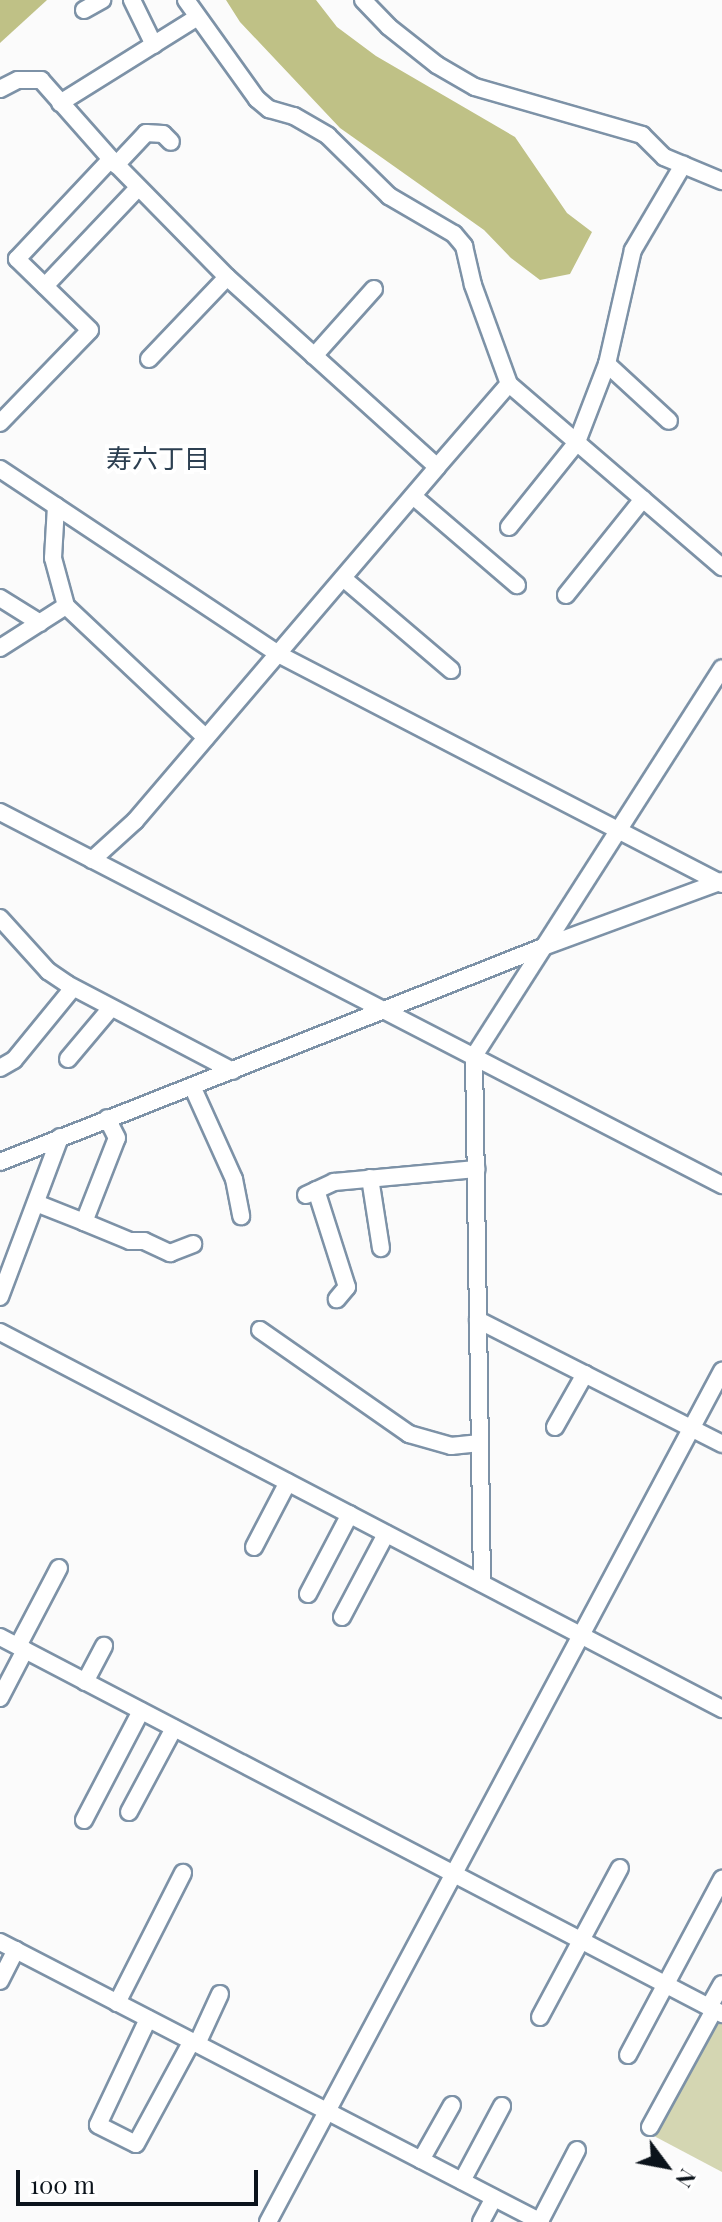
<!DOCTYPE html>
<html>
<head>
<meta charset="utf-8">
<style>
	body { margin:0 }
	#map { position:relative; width:722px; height:2222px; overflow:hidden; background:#fbfbfb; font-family:"Playfair Display","Noto Sans JP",serif }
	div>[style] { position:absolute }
	.green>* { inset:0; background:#d4d6b2 }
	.forest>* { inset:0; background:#bfc186 }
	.roads { filter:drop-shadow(2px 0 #7d92a7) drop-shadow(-2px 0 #7d92a7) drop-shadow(0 2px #7d92a7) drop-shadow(0 -2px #7d92a7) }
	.minor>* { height:16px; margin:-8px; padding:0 8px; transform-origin:8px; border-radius:8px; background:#fff }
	span { translate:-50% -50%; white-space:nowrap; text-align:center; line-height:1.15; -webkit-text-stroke:8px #fff; paint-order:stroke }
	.neighbourhood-label { font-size:26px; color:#2c3f51 }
	.north { position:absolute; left:626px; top:2126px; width:80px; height:80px; -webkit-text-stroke:6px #fff; paint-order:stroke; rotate:122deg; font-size:22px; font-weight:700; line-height:32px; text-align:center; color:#0b131b }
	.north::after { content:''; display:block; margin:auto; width:28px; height:36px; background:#0b131b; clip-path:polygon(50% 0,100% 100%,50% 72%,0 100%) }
	.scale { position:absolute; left:16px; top:2170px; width:242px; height:36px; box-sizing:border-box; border:4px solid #0b131b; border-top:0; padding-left:10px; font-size:24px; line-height:28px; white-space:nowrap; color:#0b131b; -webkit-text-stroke:6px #fff; paint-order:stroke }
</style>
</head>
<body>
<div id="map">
	<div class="green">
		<div style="clip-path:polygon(715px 2020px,722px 2024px,722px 2172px,654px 2136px)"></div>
	</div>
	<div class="forest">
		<div style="clip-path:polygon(0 0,47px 0,0 43px)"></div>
		<div style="clip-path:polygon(226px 0,316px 0,337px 27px,376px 56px,515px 137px,567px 213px,592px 232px,570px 274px,540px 280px,511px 258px,484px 230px,340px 128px,240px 22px)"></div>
	</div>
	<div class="roads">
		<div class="minor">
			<div style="left:132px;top:0;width:50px;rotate:63.9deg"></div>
			<div style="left:186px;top:0;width:122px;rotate:54.4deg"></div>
			<div style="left:257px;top:99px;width:16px;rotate:40deg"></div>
			<div style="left:269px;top:109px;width:26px;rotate:16deg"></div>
			<div style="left:294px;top:116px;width:39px;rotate:30deg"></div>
			<div style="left:328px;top:136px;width:86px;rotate:44.5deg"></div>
			<div style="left:389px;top:196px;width:75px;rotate:30.3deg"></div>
			<div style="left:454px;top:234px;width:16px;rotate:50deg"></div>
			<div style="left:464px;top:246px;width:40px;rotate:77deg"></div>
			<div style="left:473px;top:285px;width:105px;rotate:70deg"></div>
			<div style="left:363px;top:0;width:37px;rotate:46deg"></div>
			<div style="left:389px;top:27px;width:61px;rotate:38.4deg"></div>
			<div style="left:437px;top:65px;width:44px;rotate:30.1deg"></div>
			<div style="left:475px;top:87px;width:174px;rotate:16deg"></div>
			<div style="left:642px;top:135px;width:31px;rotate:45deg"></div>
			<div style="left:664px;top:157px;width:63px;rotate:22.5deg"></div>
			<div style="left:84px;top:10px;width:21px;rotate:-29deg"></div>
			<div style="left:0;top:89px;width:20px;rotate:-27deg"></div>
			<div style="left:18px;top:80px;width:23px"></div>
			<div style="left:41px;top:80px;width:106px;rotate:48.5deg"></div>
			<div style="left:111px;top:159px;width:165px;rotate:45.5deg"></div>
			<div style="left:227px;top:277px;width:283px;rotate:42.1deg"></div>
			<div style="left:437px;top:467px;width:110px;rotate:-49.1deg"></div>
			<div style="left:509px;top:384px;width:281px;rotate:40.7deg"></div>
			<div style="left:60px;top:103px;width:160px;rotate:-32deg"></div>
			<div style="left:116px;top:165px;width:44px;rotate:-46.8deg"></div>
			<div style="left:146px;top:133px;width:17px;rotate:3deg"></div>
			<div style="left:163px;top:134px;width:11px;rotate:45deg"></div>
			<div style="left:45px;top:286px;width:135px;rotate:-46.5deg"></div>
			<div style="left:314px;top:356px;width:90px;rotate:-48.2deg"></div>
			<div style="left:149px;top:359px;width:113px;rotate:-46.4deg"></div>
			<div style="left:607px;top:364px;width:84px;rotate:42.6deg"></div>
			<div style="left:0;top:423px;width:129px;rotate:-45.9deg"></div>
			<div style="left:90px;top:330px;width:102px;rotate:-135.8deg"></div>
			<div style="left:17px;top:259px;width:137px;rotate:-46.8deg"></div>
			<div style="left:0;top:469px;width:334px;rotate:33.6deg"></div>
			<div style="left:278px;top:654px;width:500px;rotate:27.38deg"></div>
			<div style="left:413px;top:496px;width:137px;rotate:40.6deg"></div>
			<div style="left:56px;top:506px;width:52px;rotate:93.3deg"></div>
			<div style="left:53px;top:558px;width:50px;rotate:74.8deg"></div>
			<div style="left:509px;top:527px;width:109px;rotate:-51.3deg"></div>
			<div style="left:577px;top:442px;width:84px;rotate:-69deg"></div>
			<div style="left:607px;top:364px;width:117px;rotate:-77.2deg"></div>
			<div style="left:633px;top:250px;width:99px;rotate:-59.5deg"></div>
			<div style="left:343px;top:578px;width:142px;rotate:40.4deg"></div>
			<div style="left:566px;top:595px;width:123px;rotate:-51.3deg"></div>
			<div style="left:0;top:598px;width:47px;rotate:32deg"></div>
			<div style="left:0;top:648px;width:78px;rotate:-32.5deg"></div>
			<div style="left:66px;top:606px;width:192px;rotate:43.3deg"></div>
			<div style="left:0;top:812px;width:813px;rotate:27.32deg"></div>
			<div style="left:92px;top:860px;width:58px;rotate:-42.2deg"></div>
			<div style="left:135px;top:821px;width:465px;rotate:-49.5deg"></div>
			<div style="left:0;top:918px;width:72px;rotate:47.8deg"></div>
			<div style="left:48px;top:971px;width:23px;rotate:34deg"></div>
			<div style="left:67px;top:984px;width:187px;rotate:27.7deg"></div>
			<div style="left:68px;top:1059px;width:67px;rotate:-49.9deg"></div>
			<div style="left:0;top:1068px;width:16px;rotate:-30deg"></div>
			<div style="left:14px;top:1060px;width:93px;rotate:-50.7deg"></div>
			<div style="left:192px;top:1086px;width:102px;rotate:65.7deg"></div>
			<div style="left:234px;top:1179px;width:38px;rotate:79deg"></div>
			<div style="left:0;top:1162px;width:584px;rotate:-21.6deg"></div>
			<div style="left:543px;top:947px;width:191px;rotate:-20.2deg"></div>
			<div style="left:370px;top:1178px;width:71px;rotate:81.1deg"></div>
			<div style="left:316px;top:1190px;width:102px;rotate:72.3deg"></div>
			<div style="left:347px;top:1287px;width:16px;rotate:130deg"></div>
			<div style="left:306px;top:1195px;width:31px;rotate:-25deg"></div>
			<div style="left:334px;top:1182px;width:143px;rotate:-5.2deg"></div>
			<div style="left:36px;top:1203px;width:52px;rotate:21.6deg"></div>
			<div style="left:84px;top:1222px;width:90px;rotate:-68.6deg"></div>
			<div style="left:117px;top:1138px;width:22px;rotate:-117deg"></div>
			<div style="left:84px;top:1222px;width:50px;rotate:22.4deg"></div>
			<div style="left:130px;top:1241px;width:14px"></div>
			<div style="left:144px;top:1241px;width:29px;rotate:25deg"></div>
			<div style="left:170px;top:1253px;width:25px;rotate:-21deg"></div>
			<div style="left:0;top:1297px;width:171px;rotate:-69.4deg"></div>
			<div style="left:478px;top:1320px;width:274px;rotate:26.9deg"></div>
			<div style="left:260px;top:1330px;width:182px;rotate:34.9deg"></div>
			<div style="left:409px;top:1434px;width:44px;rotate:15.9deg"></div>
			<div style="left:451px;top:1446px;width:29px;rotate:-6deg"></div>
			<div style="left:0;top:1332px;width:815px;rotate:27.57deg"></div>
			<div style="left:555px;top:1427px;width:61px;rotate:-60.5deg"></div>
			<div style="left:254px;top:1547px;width:73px;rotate:-62.4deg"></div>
			<div style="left:482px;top:1583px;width:527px;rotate:-90.87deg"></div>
			<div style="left:474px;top:1056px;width:460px;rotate:-57.4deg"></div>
			<div style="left:308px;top:1594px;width:90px;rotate:-62.3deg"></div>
			<div style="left:342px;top:1617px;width:94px;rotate:-62.1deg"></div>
			<div style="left:0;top:1637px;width:815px;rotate:27.57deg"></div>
			<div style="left:18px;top:1646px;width:88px;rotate:-62.3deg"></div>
			<div style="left:85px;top:1682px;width:41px;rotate:-62.2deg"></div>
			<div style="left:0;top:1698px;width:54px;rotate:-62.5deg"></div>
			<div style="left:129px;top:1812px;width:95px;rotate:-61.8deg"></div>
			<div style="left:84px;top:1820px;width:123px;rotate:-62.4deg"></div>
			<div style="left:0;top:1942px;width:609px;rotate:27.36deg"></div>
			<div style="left:0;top:1981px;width:35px;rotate:-63deg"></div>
			<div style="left:117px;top:2003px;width:146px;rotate:-63.1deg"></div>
			<div style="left:709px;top:2007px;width:26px;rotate:-61deg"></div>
			<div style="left:540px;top:2017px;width:169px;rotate:-61.8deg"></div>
			<div style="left:148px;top:2019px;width:117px;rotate:115.3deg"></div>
			<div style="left:98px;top:2125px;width:42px;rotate:26.6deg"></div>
			<div style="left:136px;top:2144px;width:117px;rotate:-61.5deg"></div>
			<div style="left:197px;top:2044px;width:55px;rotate:-65.3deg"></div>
			<div style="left:628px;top:2055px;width:200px;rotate:-61.9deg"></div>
			<div style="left:650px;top:2127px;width:133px;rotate:-61.3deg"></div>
			<div style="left:421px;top:2160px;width:63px;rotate:-60.6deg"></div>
			<div style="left:462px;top:2181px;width:85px;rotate:-61.9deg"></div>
			<div style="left:540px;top:2221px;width:80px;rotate:-62.5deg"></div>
			<div style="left:268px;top:2222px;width:965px;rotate:-61.92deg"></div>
			<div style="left:481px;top:2222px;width:27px;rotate:-62deg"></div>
		</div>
	</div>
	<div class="neighbourhood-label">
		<span style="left:158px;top:458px">寿六丁目</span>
	</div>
	<div class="north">N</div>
	<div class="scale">100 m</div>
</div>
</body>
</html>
